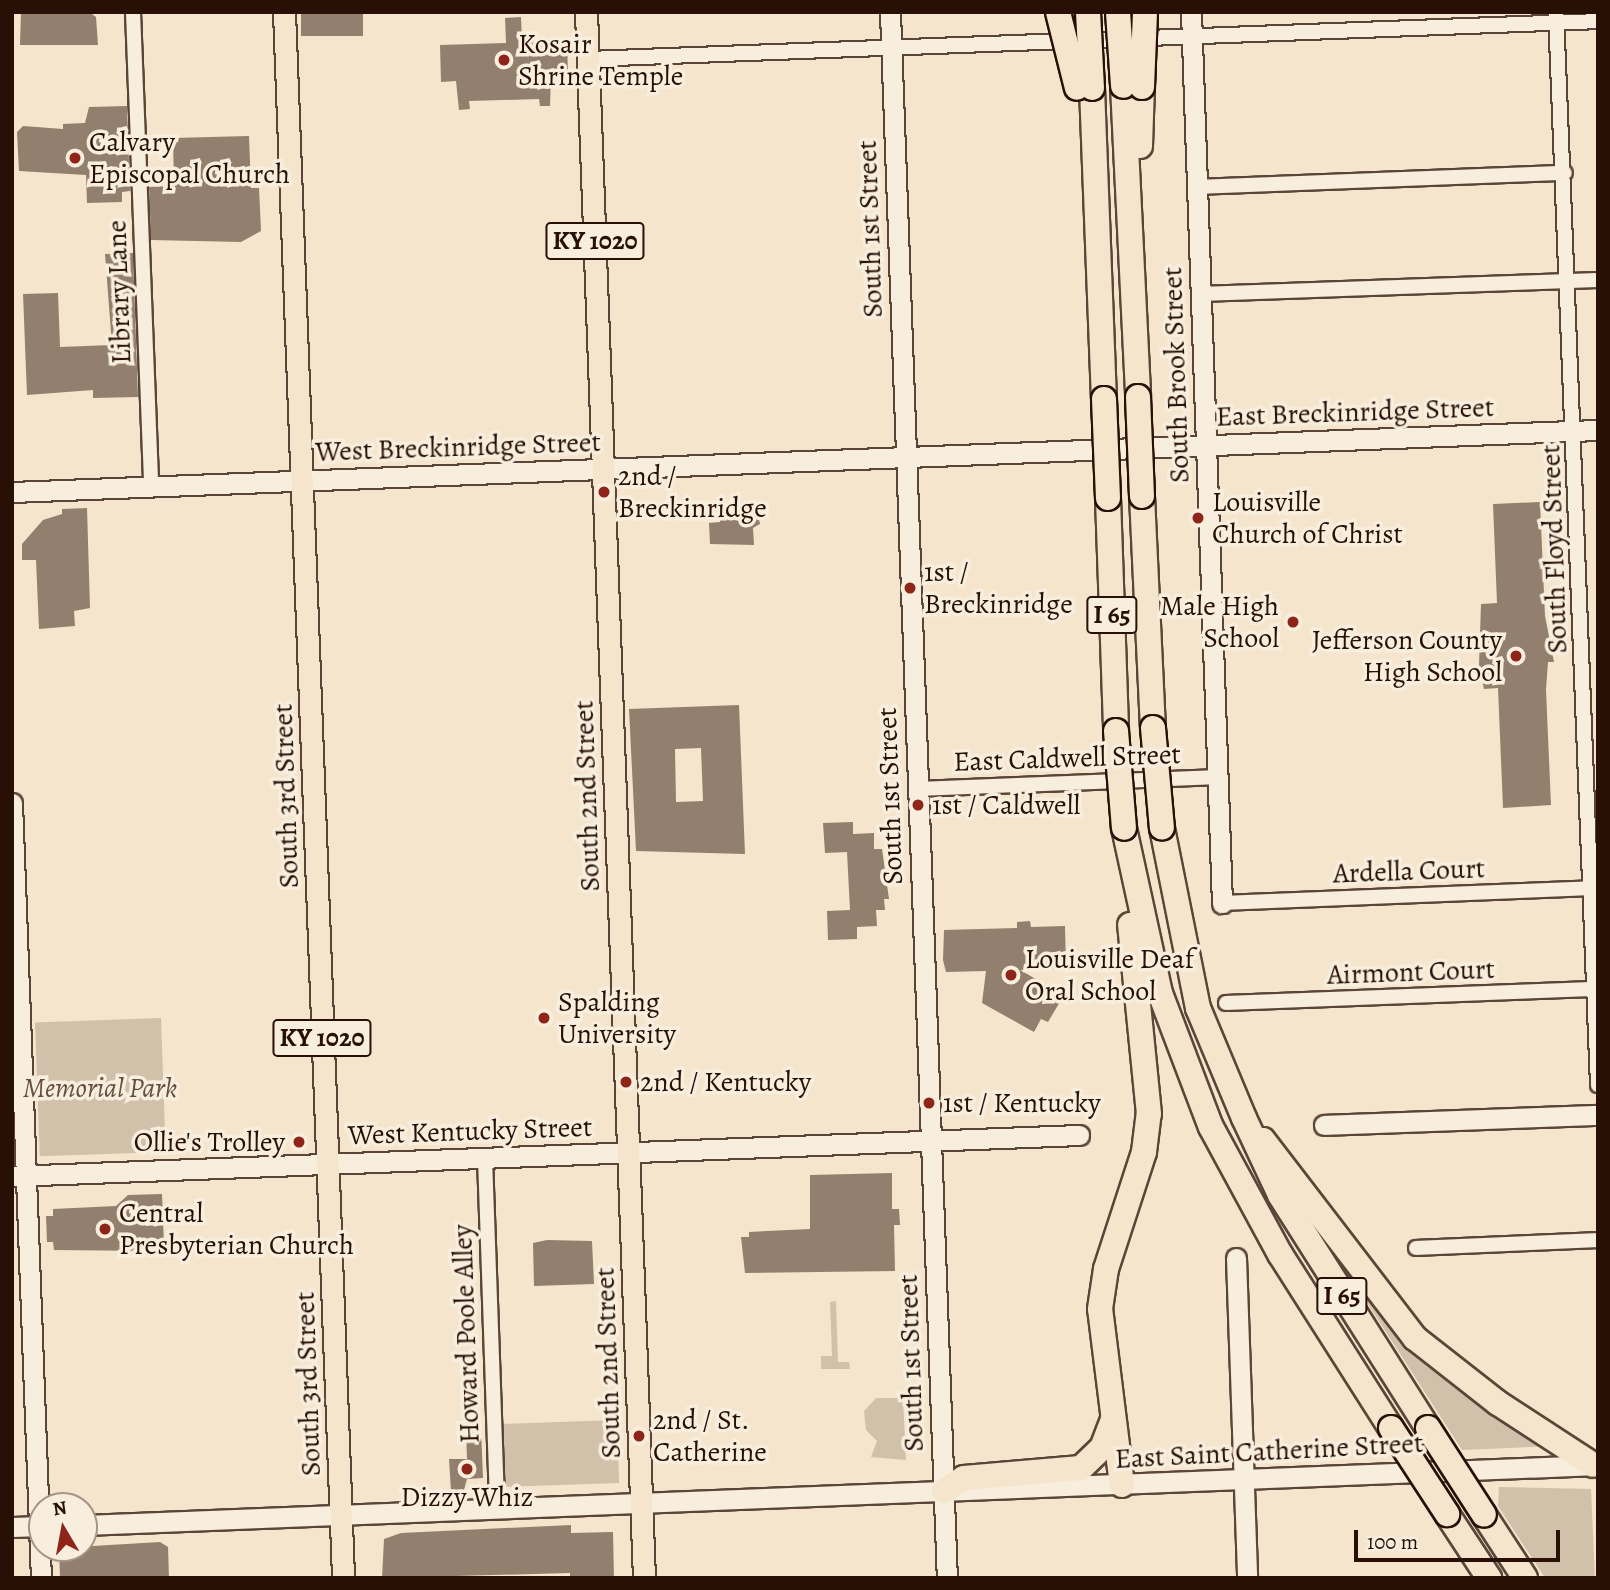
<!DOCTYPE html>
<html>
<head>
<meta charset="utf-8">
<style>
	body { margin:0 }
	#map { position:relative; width:1610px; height:1590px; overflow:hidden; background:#f4e5cc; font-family:Alegreya,serif }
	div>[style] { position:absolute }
	.green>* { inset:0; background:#d1c1ab; transform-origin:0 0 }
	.building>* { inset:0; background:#927f6d; transform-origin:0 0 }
	.roads { filter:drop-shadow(2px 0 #5b4538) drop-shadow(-2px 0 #5b4538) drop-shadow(0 2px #5b4538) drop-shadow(0 -2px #5b4538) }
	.street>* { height:14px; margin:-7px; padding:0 7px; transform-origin:7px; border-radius:7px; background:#f8eede }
	.secondary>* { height:19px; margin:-9.5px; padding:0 9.5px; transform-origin:9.5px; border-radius:9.5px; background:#f8eede }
	.primary>* { height:21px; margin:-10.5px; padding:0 10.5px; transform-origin:10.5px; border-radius:10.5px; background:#f4e5cc }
	.highway>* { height:24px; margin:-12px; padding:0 12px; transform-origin:12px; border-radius:12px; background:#f4e5cc }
	.bridges { filter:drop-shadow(2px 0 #281007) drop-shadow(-2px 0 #281007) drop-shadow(0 2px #281007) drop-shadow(0 -2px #281007) }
	.highway-bridge>* { height:24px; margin:-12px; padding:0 12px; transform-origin:12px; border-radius:12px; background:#f4e5cc }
	.dots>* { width:19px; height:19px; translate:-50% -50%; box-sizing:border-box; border:4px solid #f8eede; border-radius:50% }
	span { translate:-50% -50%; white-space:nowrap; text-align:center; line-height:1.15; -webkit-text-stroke:7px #f8eede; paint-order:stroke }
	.shield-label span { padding:2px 5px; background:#f8eede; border:2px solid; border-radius:5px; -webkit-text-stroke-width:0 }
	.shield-label { font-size:26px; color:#281007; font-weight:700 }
	.poi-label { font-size:28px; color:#281007 }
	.left { translate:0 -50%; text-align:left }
	.right { translate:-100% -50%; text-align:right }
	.street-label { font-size:28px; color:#281007 }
	.park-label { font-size:28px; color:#634e40; font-style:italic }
	.frame { position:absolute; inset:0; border:14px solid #281007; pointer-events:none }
	.north { position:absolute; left:28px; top:1492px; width:70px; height:70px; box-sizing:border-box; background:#f8eede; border:2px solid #a59588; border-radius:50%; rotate:350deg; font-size:19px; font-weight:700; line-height:28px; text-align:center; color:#281007 }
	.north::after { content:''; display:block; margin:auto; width:24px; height:32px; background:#8f2418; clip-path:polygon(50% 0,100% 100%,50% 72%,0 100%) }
	.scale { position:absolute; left:1354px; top:1530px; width:206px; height:32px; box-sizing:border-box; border:4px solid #281007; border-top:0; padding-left:9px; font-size:21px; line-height:24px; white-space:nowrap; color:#281007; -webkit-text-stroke:5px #f8eede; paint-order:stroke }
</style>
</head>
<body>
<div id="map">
	<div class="green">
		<div style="left:161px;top:1018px;width:134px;height:126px;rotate:88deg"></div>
		<div style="clip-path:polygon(1319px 1228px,1401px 1337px,1430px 1365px,1552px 1446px,1462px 1450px)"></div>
		<div style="clip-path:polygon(836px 1301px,838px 1362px,849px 1362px,850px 1369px,821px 1369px,821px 1356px,832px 1356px,830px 1302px)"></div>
		<div style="clip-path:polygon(876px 1398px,903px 1398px,906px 1460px,871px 1457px,877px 1441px,866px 1430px,864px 1411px)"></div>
		<div style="left:617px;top:1420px;width:63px;height:118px;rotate:88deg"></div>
		<div style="clip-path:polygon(1499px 1487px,1591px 1489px,1595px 1578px,1545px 1578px,1498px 1506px)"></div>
	</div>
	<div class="building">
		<div style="clip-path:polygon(21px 12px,89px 12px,96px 17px,98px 45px,20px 45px)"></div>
		<div style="left:301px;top:12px;width:62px;height:24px"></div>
		<div style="clip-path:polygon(521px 17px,522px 42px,567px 40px,568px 75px,551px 75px,550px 106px,540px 106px,539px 99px,469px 101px,470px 109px,459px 110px,456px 81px,441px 82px,440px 45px,506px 43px,505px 18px)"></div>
		<div style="clip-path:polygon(127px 106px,130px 191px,122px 192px,122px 202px,87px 203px,86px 175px,19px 171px,17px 132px,23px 126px,63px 129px,63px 124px,85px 123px,89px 107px)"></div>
		<div style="clip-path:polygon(249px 136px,251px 188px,259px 188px,261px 231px,241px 242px,151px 240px,149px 187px,174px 186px,173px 138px)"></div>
		<div style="clip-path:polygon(133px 253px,138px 397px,93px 398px,93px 390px,27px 395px,23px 294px,58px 293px,60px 347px,112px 345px,105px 254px)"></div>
		<div style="clip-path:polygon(1540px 502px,1545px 616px,1554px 662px,1548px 662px,1546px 690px,1551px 805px,1503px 808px,1498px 688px,1484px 689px,1479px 665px,1481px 604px,1497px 603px,1493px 504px)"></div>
		<div style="clip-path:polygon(756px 503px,760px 524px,753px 528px,754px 545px,710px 544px,709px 523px,720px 522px,719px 504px)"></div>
		<div style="clip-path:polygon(87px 508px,90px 608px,74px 611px,75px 626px,39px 629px,36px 560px,22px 560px,22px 544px,43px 520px,62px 514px,62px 509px)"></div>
		<div style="clip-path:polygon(evenodd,739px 705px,745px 854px,636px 851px,629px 709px,739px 705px,701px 748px,703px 801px,676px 802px,675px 749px,701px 748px)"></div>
		<div style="clip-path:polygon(853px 822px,853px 834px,874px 833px,874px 849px,882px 849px,889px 899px,884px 899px,885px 910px,876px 910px,877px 926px,857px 927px,857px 939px,828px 940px,827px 911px,850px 910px,847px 852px,825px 853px,823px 823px)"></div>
		<div style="clip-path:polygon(1030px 921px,1031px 927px,1065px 926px,1066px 968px,1020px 970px,1064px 995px,1048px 1022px,1041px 1019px,1034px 1032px,982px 1003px,986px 971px,946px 972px,943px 960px,944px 930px,1017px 928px,1017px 922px)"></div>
		<div style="clip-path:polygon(892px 1173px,892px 1209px,899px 1209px,900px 1225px,894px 1225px,895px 1271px,745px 1273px,741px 1237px,749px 1237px,749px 1232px,810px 1229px,810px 1175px)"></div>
		<div style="clip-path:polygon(162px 1194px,164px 1245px,156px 1246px,156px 1251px,54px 1250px,53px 1242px,47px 1242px,46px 1216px,53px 1216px,53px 1209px,116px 1206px,128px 1195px)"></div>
		<div style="clip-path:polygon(547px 1240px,592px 1241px,594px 1284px,534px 1286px,533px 1243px)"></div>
		<div style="clip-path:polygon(481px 1428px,483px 1478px,467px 1479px,464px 1490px,451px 1491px,449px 1459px,467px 1459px,466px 1429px)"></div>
		<div style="clip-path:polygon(571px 1525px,571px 1533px,613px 1532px,614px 1578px,570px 1578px,570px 1573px,382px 1578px,384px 1539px,401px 1533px)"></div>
		<div style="clip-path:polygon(160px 1542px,168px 1547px,169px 1578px,60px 1578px,59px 1548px)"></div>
	</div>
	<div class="roads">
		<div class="street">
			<div style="left:133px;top:12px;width:474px;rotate:87.8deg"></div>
			<div style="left:1556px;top:12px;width:1074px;rotate:87.76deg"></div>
			<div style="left:588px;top:59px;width:1011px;rotate:-2.15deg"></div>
			<div style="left:1196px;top:187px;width:369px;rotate:-2.2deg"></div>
			<div style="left:1200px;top:294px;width:398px;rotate:-2deg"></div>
			<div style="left:918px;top:789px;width:301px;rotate:-2.3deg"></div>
			<div style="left:1222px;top:903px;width:376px;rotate:-2.3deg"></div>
			<div style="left:1226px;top:1003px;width:372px;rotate:-2.2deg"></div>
			<div style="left:485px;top:1158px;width:351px;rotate:88deg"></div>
			<div style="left:1416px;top:1248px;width:182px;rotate:-2.5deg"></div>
		</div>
		<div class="secondary">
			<div style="left:890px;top:12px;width:1567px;rotate:87.92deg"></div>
			<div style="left:1191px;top:12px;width:892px;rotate:88.01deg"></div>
			<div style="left:12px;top:492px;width:1587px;rotate:-2.24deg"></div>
			<div style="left:12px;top:803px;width:776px;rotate:87.86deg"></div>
			<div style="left:1324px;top:1125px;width:274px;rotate:-2.1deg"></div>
			<div style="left:12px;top:1176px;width:1068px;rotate:-2.2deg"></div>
			<div style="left:1236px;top:1258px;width:320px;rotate:88deg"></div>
			<div style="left:84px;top:1525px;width:1514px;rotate:-2.27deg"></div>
			<div style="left:12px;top:1527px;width:30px;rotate:-2deg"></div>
		</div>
		<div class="primary">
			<div style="left:284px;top:12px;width:1567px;rotate:87.84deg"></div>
			<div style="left:586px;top:12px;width:1567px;rotate:87.88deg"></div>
		</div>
		<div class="highway">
			<div style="left:1123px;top:86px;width:311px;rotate:87.2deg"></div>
			<div style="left:1092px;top:88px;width:311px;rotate:87.8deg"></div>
			<div style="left:1140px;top:146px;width:59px;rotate:-88.1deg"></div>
			<div style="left:1142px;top:496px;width:232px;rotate:87.3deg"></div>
			<div style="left:1108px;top:498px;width:233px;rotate:88deg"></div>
			<div style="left:1124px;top:828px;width:169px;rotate:77.7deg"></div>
			<div style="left:1160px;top:993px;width:143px;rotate:69.2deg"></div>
			<div style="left:1211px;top:1127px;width:145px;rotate:61.5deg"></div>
			<div style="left:1280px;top:1254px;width:206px;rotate:57.5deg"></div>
			<div style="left:1162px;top:828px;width:184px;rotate:78.7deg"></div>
			<div style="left:1198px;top:1008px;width:119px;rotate:67.3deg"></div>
			<div style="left:1244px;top:1118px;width:85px;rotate:64.9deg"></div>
			<div style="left:1280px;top:1195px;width:276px;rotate:57.6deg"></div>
			<div style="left:1263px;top:1140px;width:250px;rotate:52.5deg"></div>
			<div style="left:1415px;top:1338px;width:105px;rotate:38.1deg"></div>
			<div style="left:1498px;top:1403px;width:113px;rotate:33.1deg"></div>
			<div style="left:1122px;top:1485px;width:177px;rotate:-97.1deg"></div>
			<div style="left:1100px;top:1309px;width:40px;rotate:-81.5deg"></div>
			<div style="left:1106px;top:1269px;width:123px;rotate:-72deg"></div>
			<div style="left:1144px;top:1152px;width:38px;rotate:-83deg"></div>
			<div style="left:1149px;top:1114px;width:190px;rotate:-95.7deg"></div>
			<div style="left:944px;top:1491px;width:24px;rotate:-33deg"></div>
			<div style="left:964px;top:1478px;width:117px;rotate:-4.9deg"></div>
			<div style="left:1081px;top:1468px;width:29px;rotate:-44deg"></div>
			<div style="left:1102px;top:1448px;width:30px;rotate:-69deg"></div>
			<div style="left:1447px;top:1514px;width:77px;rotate:56.7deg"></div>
			<div style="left:1484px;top:1515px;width:75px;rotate:56.9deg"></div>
		</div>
	</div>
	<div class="bridges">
		<div class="highway-bridge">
			<div style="left:1058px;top:12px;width:78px;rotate:76deg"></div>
			<div style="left:1088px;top:12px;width:76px;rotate:87deg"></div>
			<div style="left:1118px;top:12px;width:74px;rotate:86.1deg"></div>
			<div style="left:1142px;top:87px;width:75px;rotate:-87.7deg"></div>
			<div style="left:1138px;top:397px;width:99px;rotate:87.7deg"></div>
			<div style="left:1104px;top:399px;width:99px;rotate:87.7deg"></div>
			<div style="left:1153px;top:728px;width:100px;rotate:84.9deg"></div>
			<div style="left:1116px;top:731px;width:97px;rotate:85.3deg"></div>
			<div style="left:1391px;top:1428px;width:103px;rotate:56.9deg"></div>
			<div style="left:1428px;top:1428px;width:103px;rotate:57.2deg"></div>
		</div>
	</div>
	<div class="dots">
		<div style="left:504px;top:60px;background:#8f2418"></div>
		<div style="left:75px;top:158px;background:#8f2418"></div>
		<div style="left:604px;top:492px;background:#8f2418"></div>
		<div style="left:1198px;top:518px;background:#8f2418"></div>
		<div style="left:910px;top:588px;background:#8f2418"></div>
		<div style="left:1293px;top:622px;background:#8f2418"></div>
		<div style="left:1516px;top:656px;background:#8f2418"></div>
		<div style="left:918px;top:805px;background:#8f2418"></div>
		<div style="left:1011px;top:975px;background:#8f2418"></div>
		<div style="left:544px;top:1018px;background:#8f2418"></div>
		<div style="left:626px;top:1082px;background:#8f2418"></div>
		<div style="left:929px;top:1103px;background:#8f2418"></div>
		<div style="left:299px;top:1142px;background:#8f2418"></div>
		<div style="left:105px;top:1229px;background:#8f2418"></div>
		<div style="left:639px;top:1436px;background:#8f2418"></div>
		<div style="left:467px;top:1469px;background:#8f2418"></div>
	</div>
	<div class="shield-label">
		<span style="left:595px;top:241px">KY 1020</span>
		<span style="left:1112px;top:615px">I 65</span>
		<span style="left:322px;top:1038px">KY 1020</span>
		<span style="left:1342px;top:1296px">I 65</span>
	</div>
	<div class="poi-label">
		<span class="left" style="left:518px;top:60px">Kosair<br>Shrine Temple</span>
		<span class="left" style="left:89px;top:158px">Calvary<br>Episcopal Church</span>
		<span class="left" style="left:618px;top:492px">2nd /<br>Breckinridge</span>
		<span class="left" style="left:1212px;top:518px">Louisville<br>Church of Christ</span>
		<span class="left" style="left:924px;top:588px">1st /<br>Breckinridge</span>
		<span class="right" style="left:1279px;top:622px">Male High<br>School</span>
		<span class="right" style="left:1502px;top:656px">Jefferson County<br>High School</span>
		<span class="left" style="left:932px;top:805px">1st / Caldwell</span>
		<span class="left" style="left:1025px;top:975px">Louisville Deaf<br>Oral School</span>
		<span class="left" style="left:558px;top:1018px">Spalding<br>University</span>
		<span class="left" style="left:640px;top:1082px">2nd / Kentucky</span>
		<span class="left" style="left:943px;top:1103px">1st / Kentucky</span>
		<span class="right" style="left:285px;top:1142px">Ollie's Trolley</span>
		<span class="left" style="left:119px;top:1229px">Central<br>Presbyterian Church</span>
		<span class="left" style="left:653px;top:1436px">2nd / St.<br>Catherine</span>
		<span style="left:467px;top:1497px">Dizzy Whiz</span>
	</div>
	<div class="street-label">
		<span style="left:870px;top:229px;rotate:-92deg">South 1st Street</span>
		<span style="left:119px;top:292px;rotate:-92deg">Library Lane</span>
		<span style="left:1176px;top:375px;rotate:-92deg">South Brook Street</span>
		<span style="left:1355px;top:412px;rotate:-2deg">East Breckinridge Street</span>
		<span style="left:458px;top:447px;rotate:-2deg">West Breckinridge Street</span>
		<span style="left:1554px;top:549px;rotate:-92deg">South Floyd Street</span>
		<span style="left:1067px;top:758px;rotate:-2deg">East Caldwell Street</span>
		<span style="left:286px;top:796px;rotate:-92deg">South 3rd Street</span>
		<span style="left:587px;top:796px;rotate:-92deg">South 2nd Street</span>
		<span style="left:890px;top:796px;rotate:-92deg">South 1st Street</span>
		<span style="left:1409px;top:871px;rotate:-2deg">Ardella Court</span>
		<span style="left:1411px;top:972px;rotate:-2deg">Airmont Court</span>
		<span style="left:470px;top:1131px;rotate:-2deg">West Kentucky Street</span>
		<span style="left:466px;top:1334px;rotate:-92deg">Howard Poole Alley</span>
		<span style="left:608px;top:1363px;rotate:-92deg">South 2nd Street</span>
		<span style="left:911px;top:1363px;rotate:-92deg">South 1st Street</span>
		<span style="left:308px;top:1384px;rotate:-92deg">South 3rd Street</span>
		<span style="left:1269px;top:1451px;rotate:-3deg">East Saint Catherine Street</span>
	</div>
	<div class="park-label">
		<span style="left:100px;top:1088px">Memorial Park</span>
	</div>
	<div class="frame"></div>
	<div class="north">N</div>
	<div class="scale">100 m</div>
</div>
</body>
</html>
